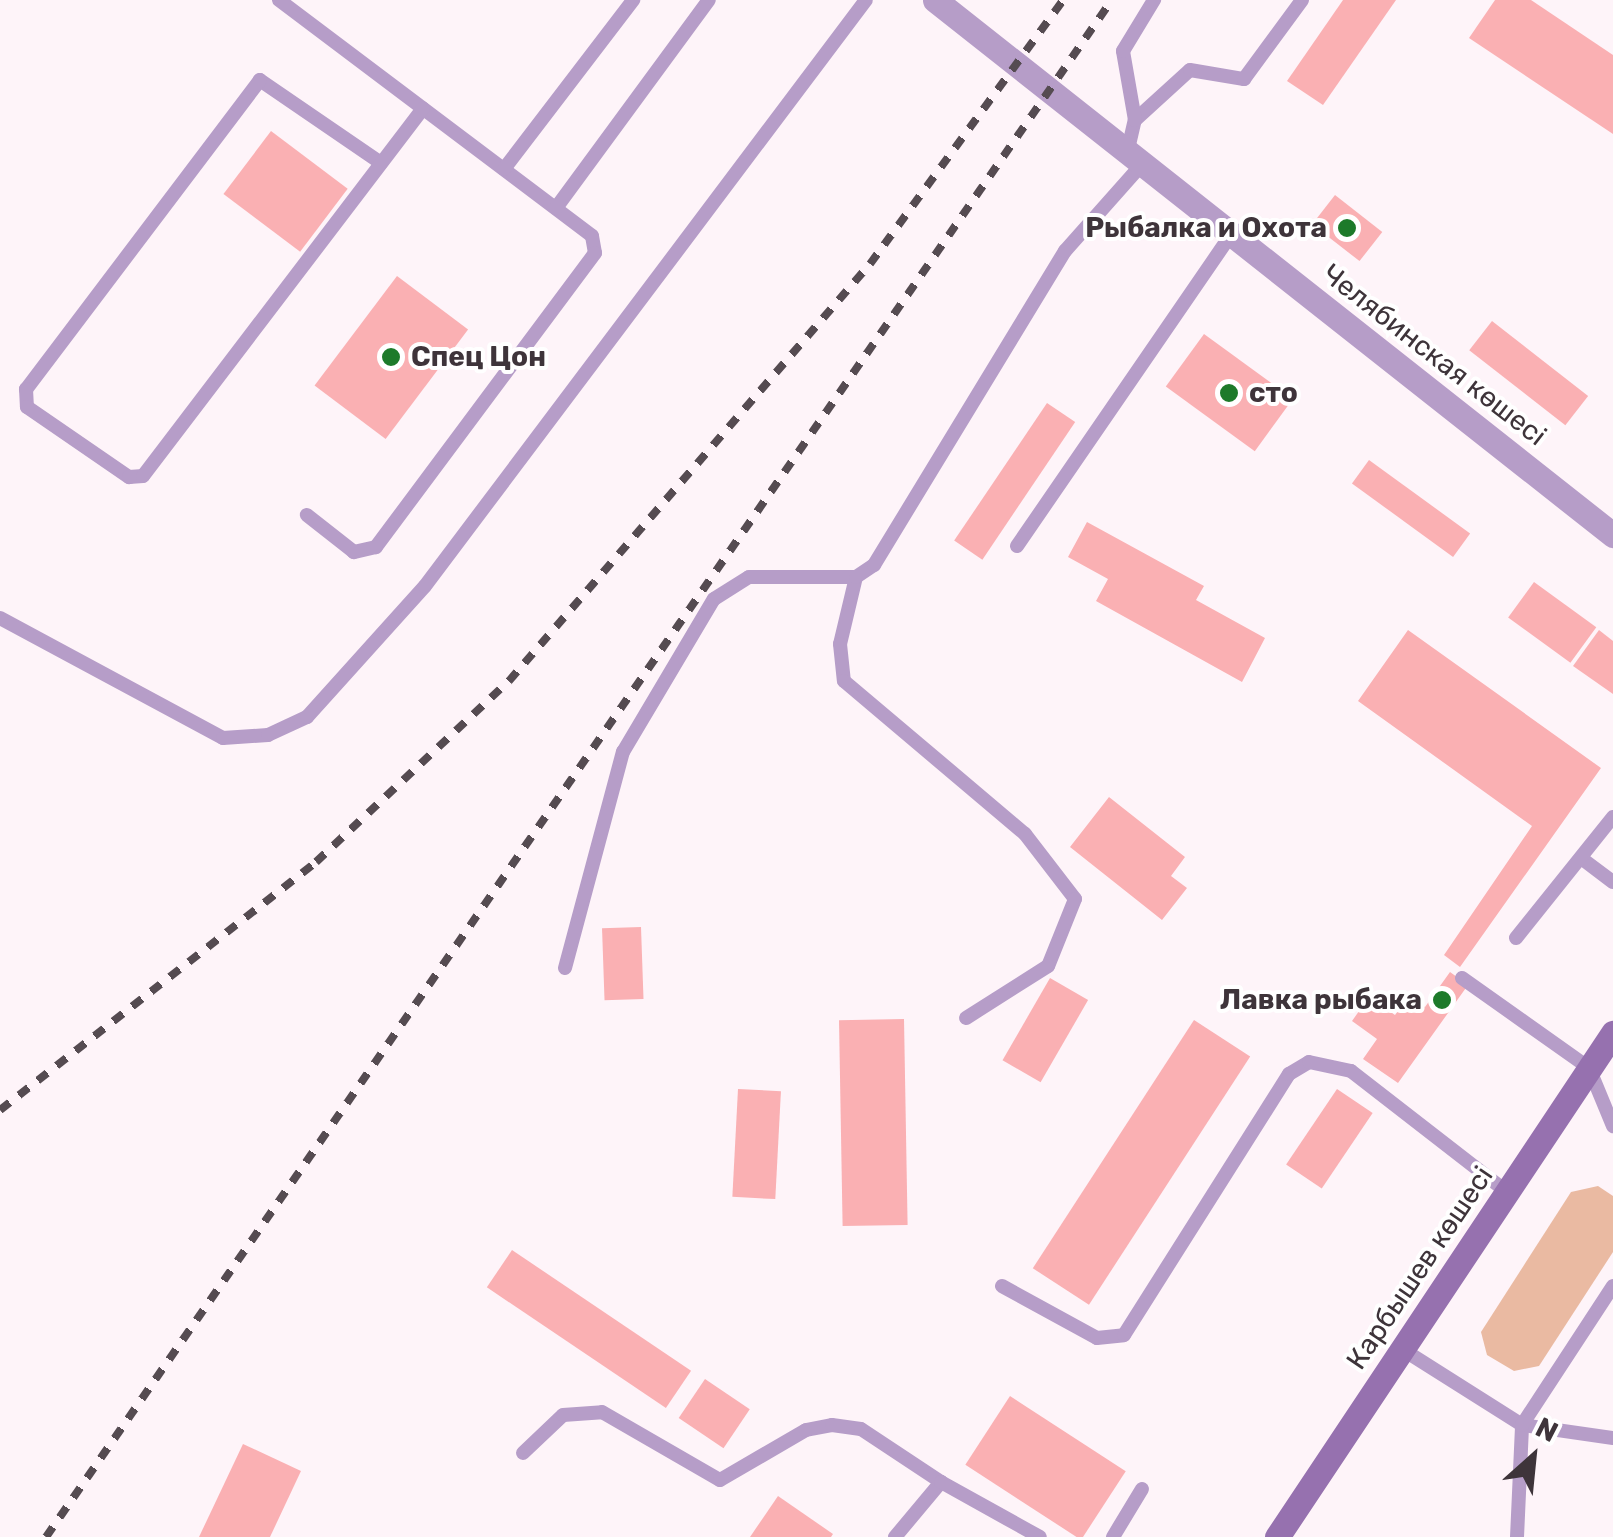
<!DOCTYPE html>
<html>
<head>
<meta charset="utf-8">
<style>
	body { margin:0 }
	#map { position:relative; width:1613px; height:1537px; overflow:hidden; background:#fef4f9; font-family:Rubik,sans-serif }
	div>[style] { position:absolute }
	.green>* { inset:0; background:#eabaa2 }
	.building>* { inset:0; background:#fab0b3; transform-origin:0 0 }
	.lane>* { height:14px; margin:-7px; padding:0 7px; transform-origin:7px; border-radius:7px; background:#b69dc8 }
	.street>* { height:25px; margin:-12.5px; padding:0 12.5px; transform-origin:12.5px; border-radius:12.5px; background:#b69dc8 }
	.secondary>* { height:25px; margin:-12.5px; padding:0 12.5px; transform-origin:12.5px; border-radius:12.5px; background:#9671af }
	.rail>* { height:8px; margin-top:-4px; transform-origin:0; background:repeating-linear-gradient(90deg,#554b51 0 12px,transparent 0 24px) }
	.dots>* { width:28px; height:28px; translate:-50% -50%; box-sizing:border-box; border:5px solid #fff; border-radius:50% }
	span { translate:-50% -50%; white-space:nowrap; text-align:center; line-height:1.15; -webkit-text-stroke:8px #fff; paint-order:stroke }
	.poi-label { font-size:28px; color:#3e343a; font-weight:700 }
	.right { translate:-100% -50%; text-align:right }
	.left { translate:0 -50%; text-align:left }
	.street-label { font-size:28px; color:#3e343a }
	.north { position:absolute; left:1483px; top:1407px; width:100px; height:100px; -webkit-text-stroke:8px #fff; paint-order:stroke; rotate:27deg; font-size:28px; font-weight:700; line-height:40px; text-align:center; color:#3e343a }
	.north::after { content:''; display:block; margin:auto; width:35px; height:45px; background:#3e343a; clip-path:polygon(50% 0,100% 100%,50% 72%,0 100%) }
</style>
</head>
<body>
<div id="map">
	<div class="green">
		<div style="clip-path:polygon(1598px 1186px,1613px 1196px,1613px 1252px,1539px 1366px,1514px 1371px,1487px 1355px,1481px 1332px,1571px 1192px)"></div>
	</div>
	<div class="building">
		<div style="clip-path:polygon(1343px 0,1396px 0,1323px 105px,1287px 81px)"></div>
		<div style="clip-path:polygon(1495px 0,1531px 0,1613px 55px,1613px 134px,1469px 38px)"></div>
		<div style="left:271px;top:131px;width:96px;height:79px;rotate:37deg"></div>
		<div style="left:1335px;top:195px;width:60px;height:37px;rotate:38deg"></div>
		<div style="left:397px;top:276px;width:89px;height:137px;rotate:37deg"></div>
		<div style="left:1492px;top:321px;width:122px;height:37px;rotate:38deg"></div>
		<div style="left:1204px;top:334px;width:110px;height:65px;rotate:36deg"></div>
		<div style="left:1047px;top:403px;width:34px;height:166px;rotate:34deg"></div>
		<div style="left:1369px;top:460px;width:125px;height:29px;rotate:36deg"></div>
		<div style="clip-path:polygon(1087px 522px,1204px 586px,1196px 600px,1265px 638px,1242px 682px,1096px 601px,1108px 579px,1068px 557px)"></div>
		<div style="left:1534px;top:582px;width:77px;height:44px;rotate:36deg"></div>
		<div style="clip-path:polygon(1408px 630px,1601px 768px,1460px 967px,1444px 955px,1532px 826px,1358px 701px)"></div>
		<div style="clip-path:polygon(1599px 630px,1613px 641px,1613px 694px,1573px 666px)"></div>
		<div style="clip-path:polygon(1109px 797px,1185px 857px,1171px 876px,1187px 888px,1162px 920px,1070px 847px)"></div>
		<div style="left:641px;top:927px;width:72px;height:39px;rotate:88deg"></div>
		<div style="clip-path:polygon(1450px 972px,1468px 985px,1398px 1083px,1363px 1059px,1377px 1039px,1352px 1021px,1369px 997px,1395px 1015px,1409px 996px,1425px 1007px)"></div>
		<div style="left:1050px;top:978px;width:44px;height:95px;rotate:30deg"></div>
		<div style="left:904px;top:1019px;width:206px;height:65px;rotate:89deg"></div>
		<div style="left:1194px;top:1020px;width:67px;height:296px;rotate:33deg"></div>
		<div style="left:738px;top:1089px;width:43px;height:108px;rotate:3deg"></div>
		<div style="left:1337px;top:1089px;width:43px;height:91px;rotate:34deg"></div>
		<div style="left:512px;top:1250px;width:216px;height:45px;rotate:34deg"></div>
		<div style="left:705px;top:1379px;width:54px;height:47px;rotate:34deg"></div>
		<div style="left:1010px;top:1396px;width:138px;height:82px;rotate:33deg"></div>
		<div style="clip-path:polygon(243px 1444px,301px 1471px,270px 1537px,199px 1537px)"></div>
		<div style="clip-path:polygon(778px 1496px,833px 1534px,831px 1537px,750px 1537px)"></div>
	</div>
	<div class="lane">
		<div style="left:279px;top:0;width:392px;rotate:37deg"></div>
		<div style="left:592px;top:236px;width:17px;rotate:80deg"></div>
		<div style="left:595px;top:253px;width:367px;rotate:126.7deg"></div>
		<div style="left:376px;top:547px;width:23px;rotate:167deg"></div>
		<div style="left:354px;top:552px;width:60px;rotate:-141.8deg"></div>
		<div style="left:1135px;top:120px;width:74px;rotate:-42.3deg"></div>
		<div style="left:1190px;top:70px;width:55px;rotate:9.5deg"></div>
		<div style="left:1244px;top:79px;width:98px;rotate:-53.7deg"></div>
		<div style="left:1129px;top:145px;width:26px;rotate:-77deg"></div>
		<div style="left:1135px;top:120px;width:70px;rotate:-99.9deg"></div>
		<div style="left:1123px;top:51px;width:60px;rotate:-58.7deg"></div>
		<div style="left:381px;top:163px;width:147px;rotate:-145.6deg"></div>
		<div style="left:260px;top:80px;width:388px;rotate:127.1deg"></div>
		<div style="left:26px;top:389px;width:18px;rotate:87deg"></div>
		<div style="left:27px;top:407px;width:124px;rotate:34.5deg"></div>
		<div style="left:129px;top:477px;width:14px;rotate:-4deg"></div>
		<div style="left:143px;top:476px;width:462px;rotate:-52.7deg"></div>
		<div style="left:504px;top:169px;width:213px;rotate:-52.6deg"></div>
		<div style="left:556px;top:208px;width:258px;rotate:-53.7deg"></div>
		<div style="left:1017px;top:546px;width:380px;rotate:-55.5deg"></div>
		<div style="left:856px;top:577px;width:69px;rotate:103.4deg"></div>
		<div style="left:840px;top:644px;width:37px;rotate:84deg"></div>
		<div style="left:844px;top:681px;width:237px;rotate:40.2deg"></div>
		<div style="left:1025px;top:834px;width:82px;rotate:52.4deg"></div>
		<div style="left:1075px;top:899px;width:72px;rotate:111.9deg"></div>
		<div style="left:1048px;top:966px;width:97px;rotate:147.6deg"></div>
		<div style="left:0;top:618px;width:253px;rotate:28.3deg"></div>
		<div style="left:223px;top:738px;width:45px;rotate:-3.8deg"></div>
		<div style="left:268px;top:735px;width:43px;rotate:-24.8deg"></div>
		<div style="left:307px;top:717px;width:176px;rotate:-48deg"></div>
		<div style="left:425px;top:586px;width:733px;rotate:-53.04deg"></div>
		<div style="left:1581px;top:858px;width:40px;rotate:37deg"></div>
		<div style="left:1516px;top:938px;width:155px;rotate:-51.3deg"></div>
		<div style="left:565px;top:968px;width:224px;rotate:-75deg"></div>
		<div style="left:623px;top:752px;width:178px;rotate:-59.3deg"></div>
		<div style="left:714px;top:599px;width:41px;rotate:-32.2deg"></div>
		<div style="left:749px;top:577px;width:107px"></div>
		<div style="left:856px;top:577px;width:22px;rotate:-34deg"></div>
		<div style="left:874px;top:565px;width:368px;rotate:-58.7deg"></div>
		<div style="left:1065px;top:251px;width:119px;rotate:-48.4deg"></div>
		<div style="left:1462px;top:978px;width:156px;rotate:35.3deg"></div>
		<div style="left:1589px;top:1068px;width:63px;rotate:67.5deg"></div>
		<div style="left:1002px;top:1286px;width:108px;rotate:28.7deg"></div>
		<div style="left:1097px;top:1338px;width:27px;rotate:-6deg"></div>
		<div style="left:1124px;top:1335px;width:309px;rotate:-57.7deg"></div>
		<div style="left:1289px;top:1074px;width:23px;rotate:-31deg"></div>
		<div style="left:1309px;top:1062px;width:43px;rotate:12.1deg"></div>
		<div style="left:1351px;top:1071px;width:197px;rotate:37.8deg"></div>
		<div style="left:1402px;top:1349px;width:142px;rotate:32.3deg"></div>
		<div style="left:1522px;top:1425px;width:92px;rotate:8.1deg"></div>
		<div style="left:523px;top:1453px;width:55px;rotate:-43.5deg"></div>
		<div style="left:563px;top:1415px;width:39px;rotate:-4deg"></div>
		<div style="left:602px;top:1412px;width:136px;rotate:30deg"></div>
		<div style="left:720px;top:1480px;width:99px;rotate:-30.2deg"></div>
		<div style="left:806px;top:1430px;width:26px;rotate:-11deg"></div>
		<div style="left:832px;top:1425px;width:29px;rotate:8deg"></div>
		<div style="left:861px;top:1429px;width:96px;rotate:33.5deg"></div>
		<div style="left:895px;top:1537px;width:72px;rotate:-50.1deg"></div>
		<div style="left:941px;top:1482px;width:113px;rotate:29.1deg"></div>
		<div style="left:1113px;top:1537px;width:56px;rotate:-58.9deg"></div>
		<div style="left:1517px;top:1537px;width:112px;rotate:-87.4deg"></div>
		<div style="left:1522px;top:1425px;width:166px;rotate:-56.8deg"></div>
	</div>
	<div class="street">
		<div style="left:935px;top:0;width:864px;rotate:38.28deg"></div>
	</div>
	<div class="secondary">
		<div style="left:1277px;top:1537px;width:606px;rotate:-56.31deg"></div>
	</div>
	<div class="rail">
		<div style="left:0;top:1110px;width:402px;rotate:-38.1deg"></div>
		<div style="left:316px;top:862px;width:265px;rotate:-43.2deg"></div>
		<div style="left:509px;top:681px;width:552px;rotate:-49.12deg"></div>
		<div style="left:870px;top:264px;width:327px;rotate:-53.8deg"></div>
		<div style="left:46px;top:1537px;width:1870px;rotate:-55.26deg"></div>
	</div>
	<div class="dots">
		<div style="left:1347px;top:228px;background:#1d7a2a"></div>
		<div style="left:391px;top:357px;background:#1d7a2a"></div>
		<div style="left:1229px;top:393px;background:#1d7a2a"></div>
		<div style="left:1442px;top:1000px;background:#1d7a2a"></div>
	</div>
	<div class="poi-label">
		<span class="right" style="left:1327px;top:228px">Рыбалка и Охота</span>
		<span class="left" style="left:411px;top:357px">Спец Цон</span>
		<span class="left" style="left:1249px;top:393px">сто</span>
		<span class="right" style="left:1422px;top:1000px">Лавка рыбака</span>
	</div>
	<div class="street-label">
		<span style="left:1434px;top:355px;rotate:38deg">Челябинская көшесі</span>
		<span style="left:1420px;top:1268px;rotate:-56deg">Карбышев көшесі</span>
	</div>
	<div class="north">N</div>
</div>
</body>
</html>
